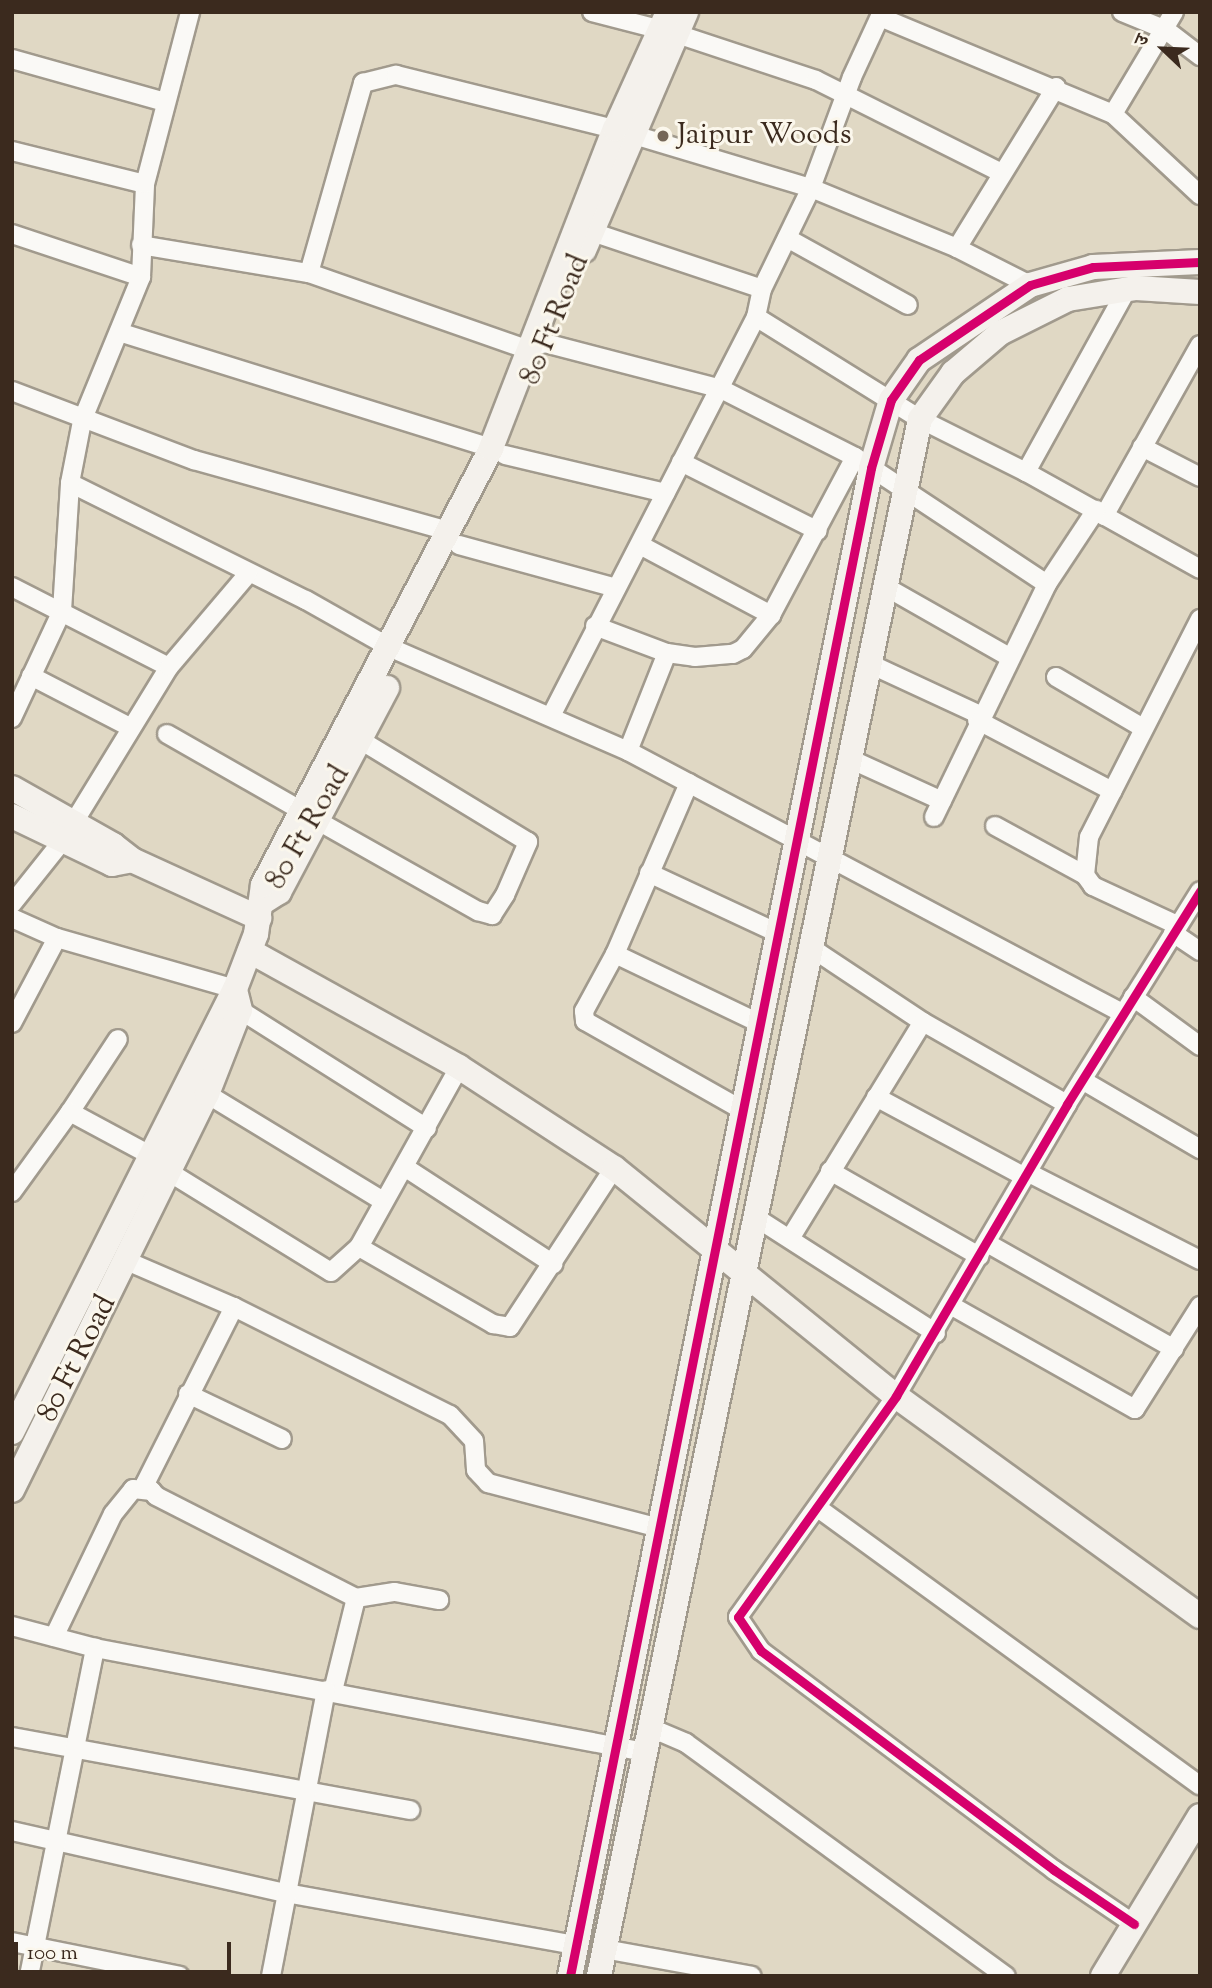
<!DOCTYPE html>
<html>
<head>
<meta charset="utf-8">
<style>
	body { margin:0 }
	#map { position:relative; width:1212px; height:1988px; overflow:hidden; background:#e0d8c4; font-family:"Sorts Mill Goudy","Noto Serif Devanagari",serif }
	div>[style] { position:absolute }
	.roads { filter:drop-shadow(2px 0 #a19a8d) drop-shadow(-2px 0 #a19a8d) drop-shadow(0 2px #a19a8d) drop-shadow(0 -2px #a19a8d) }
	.street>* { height:18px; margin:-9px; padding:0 9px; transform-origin:9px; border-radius:9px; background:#faf9f6 }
	.secondary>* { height:24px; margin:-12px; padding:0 12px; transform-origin:12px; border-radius:12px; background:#f4f1ec }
	.cycleway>* { height:9px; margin:-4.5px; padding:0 4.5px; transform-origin:4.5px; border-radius:4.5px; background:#d6006c }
	.dots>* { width:19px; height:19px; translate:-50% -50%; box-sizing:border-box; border:4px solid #fbf7ec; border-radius:50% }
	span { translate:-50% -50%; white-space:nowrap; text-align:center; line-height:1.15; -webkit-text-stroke:6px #fbf7ec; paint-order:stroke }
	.poi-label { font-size:30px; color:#3b2a1e }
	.left { translate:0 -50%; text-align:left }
	.street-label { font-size:30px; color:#3b2a1e }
	.frame { position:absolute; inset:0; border:14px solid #3b2a1e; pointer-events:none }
	.north { position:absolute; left:1128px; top:14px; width:70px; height:70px; -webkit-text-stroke:5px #fbf7ec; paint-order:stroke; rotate:293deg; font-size:19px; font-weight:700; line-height:28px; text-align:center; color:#3b2a1e }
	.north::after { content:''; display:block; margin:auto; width:24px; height:32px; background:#3b2a1e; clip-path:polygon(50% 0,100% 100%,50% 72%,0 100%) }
	.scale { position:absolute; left:14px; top:1942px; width:217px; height:32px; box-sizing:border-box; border:4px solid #3b2a1e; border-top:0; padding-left:9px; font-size:21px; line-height:24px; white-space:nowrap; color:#3b2a1e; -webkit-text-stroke:5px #fbf7ec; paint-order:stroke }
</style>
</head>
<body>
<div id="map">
	<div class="roads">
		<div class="street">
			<div style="left:592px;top:12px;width:88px;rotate:14.5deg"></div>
			<div style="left:677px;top:34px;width:146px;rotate:18.3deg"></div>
			<div style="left:816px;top:80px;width:206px;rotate:26.6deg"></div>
			<div style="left:1122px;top:12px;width:48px;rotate:22.2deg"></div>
			<div style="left:1166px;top:30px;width:43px;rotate:37.4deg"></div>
			<div style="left:880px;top:17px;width:252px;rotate:22.6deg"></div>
			<div style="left:1113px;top:114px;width:119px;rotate:43deg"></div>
			<div style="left:12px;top:59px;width:159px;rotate:15.7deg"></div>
			<div style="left:1113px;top:114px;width:119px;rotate:-59.1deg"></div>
			<div style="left:634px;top:135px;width:185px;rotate:16.7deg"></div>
			<div style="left:811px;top:188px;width:158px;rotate:22.3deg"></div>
			<div style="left:957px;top:248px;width:82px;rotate:26.9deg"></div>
			<div style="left:12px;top:151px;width:137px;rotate:13.9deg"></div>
			<div style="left:592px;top:232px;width:179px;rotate:18.5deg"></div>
			<div style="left:12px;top:234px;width:136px;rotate:18.4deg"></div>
			<div style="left:787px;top:238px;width:138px;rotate:29deg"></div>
			<div style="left:141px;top:245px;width:170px;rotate:9.5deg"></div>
			<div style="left:309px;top:273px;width:230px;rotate:19.3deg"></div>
			<div style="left:526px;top:349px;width:20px;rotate:-18deg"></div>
			<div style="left:545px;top:343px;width:182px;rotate:14.6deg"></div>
			<div style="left:721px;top:389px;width:150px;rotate:26.9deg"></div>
			<div style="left:957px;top:248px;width:189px;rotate:-58.4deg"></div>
			<div style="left:309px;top:273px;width:198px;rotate:-74.1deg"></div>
			<div style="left:363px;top:83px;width:34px;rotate:-14deg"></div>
			<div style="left:396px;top:75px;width:226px;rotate:13.9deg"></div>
			<div style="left:756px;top:317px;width:193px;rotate:31.9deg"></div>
			<div style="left:920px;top:419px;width:119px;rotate:26.6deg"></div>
			<div style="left:1026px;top:472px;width:199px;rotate:29.1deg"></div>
			<div style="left:122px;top:333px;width:387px;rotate:17.3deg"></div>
			<div style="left:12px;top:391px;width:195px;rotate:20.8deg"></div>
			<div style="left:194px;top:460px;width:264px;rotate:15.6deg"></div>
			<div style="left:1142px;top:447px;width:65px;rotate:27.3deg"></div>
			<div style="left:505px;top:455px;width:165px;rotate:13.3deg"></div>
			<div style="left:681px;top:462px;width:153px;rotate:26.7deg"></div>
			<div style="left:1026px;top:472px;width:209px;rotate:-61.1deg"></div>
			<div style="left:70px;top:483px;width:263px;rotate:26.4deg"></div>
			<div style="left:306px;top:600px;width:95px;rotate:29.5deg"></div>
			<div style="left:389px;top:647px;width:261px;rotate:23.5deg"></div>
			<div style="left:628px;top:751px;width:561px;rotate:27.93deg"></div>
			<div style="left:1104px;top:516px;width:196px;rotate:-60.7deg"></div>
			<div style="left:459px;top:545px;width:163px;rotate:15.3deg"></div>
			<div style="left:640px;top:545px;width:149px;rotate:28.1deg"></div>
			<div style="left:12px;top:587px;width:176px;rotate:27deg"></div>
			<div style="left:886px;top:587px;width:142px;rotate:29.6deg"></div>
			<div style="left:595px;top:626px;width:77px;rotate:20.6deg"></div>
			<div style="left:870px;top:664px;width:121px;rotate:24.9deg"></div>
			<div style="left:31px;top:676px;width:111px;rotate:27.3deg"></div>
			<div style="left:1056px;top:677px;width:101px;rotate:30.4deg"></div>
			<div style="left:551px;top:716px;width:449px;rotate:-62.8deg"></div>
			<div style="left:756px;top:317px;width:29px;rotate:-78deg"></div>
			<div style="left:762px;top:289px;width:112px;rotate:-64.1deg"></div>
			<div style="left:811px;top:188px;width:118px;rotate:-69.7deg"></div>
			<div style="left:852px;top:77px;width:72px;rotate:-65.2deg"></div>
			<div style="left:12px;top:718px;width:118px;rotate:-65deg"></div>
			<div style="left:62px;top:611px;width:128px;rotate:-86.4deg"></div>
			<div style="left:70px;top:483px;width:63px;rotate:-79deg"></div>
			<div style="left:82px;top:421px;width:156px;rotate:-67.7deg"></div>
			<div style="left:141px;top:277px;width:93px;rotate:-87.5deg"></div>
			<div style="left:145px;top:184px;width:178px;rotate:-75.3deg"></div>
			<div style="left:977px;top:720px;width:153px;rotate:27.7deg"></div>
			<div style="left:167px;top:734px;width:155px;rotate:29.7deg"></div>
			<div style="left:628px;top:751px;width:105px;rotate:-68.3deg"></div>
			<div style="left:667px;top:653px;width:28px;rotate:8deg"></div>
			<div style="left:695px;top:657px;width:38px;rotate:-5deg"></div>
			<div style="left:733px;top:654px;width:11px;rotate:-27deg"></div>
			<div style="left:743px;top:649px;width:44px;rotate:-50.5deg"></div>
			<div style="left:771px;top:615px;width:179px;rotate:-62deg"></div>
			<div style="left:855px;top:457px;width:230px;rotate:33.5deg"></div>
			<div style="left:850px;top:759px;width:101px;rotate:24.5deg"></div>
			<div style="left:689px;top:783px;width:186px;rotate:113.4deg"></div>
			<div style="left:615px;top:954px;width:65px;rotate:118.5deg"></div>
			<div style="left:584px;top:1011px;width:10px;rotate:84deg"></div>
			<div style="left:585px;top:1021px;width:183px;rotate:29.5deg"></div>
			<div style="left:934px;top:817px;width:259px;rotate:-64.1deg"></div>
			<div style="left:1047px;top:584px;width:89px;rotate:-56.5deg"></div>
			<div style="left:318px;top:821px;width:184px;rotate:29.4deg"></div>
			<div style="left:478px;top:911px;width:15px;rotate:16deg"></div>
			<div style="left:492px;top:915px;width:24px;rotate:-57deg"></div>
			<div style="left:505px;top:895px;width:58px;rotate:-66.5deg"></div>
			<div style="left:528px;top:842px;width:197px;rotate:-148.7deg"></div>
			<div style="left:995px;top:826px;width:102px;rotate:28.6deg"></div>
			<div style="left:649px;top:873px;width:145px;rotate:25deg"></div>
			<div style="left:12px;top:904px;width:82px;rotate:-51.4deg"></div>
			<div style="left:63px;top:840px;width:203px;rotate:-58.5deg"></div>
			<div style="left:169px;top:667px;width:122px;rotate:-49.7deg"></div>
			<div style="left:12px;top:918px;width:49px;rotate:24deg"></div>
			<div style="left:1177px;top:925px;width:93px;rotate:-155.1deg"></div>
			<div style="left:1093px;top:886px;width:14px;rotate:-126deg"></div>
			<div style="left:1085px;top:875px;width:38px;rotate:-84deg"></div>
			<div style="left:1089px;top:837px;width:245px;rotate:-63deg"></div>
			<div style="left:1173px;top:933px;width:32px;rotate:34deg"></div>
			<div style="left:810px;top:947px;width:136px;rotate:33.6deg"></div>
			<div style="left:923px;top:1022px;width:166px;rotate:29.7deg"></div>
			<div style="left:615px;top:954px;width:162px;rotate:25.6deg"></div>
			<div style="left:1133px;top:997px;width:83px;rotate:36.2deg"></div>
			<div style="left:240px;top:1010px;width:221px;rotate:32.3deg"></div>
			<div style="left:12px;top:1023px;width:96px;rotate:-62.1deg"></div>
			<div style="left:57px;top:938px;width:185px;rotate:16deg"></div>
			<div style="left:1082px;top:1080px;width:137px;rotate:30.3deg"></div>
			<div style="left:207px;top:1094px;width:206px;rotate:31.3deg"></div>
			<div style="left:876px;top:1097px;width:169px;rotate:28.2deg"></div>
			<div style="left:70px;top:1112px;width:87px;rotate:-56.7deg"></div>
			<div style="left:406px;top:1168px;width:176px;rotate:33.1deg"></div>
			<div style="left:830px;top:1171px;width:172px;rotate:29.7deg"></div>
			<div style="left:169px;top:1172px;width:190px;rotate:31.7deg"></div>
			<div style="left:331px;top:1272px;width:38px;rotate:-42deg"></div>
			<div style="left:359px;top:1247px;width:206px;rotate:-60.9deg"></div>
			<div style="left:1027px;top:1172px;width:194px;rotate:27deg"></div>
			<div style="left:12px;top:1192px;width:99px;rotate:-54.1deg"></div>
			<div style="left:70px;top:1112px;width:91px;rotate:28.3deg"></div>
			<div style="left:755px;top:1217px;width:215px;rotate:32.7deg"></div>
			<div style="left:791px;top:1237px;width:252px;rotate:-58.5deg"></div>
			<div style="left:987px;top:1243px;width:215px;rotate:29.5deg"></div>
			<div style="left:359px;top:1247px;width:155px;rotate:29.9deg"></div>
			<div style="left:493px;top:1324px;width:17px;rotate:10deg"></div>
			<div style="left:510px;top:1327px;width:190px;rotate:-56.8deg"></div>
			<div style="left:127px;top:1261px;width:116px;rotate:23.3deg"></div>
			<div style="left:234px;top:1307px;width:241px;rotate:26.6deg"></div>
			<div style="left:450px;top:1415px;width:35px;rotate:47deg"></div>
			<div style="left:474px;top:1441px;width:29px;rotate:86deg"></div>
			<div style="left:476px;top:1470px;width:18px;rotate:47deg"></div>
			<div style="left:488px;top:1483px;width:177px;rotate:14.7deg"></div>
			<div style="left:952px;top:1306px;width:210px;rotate:29.4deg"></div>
			<div style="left:1135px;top:1409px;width:122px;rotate:-57.7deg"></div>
			<div style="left:234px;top:1307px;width:198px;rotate:116.7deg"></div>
			<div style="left:145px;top:1484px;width:16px;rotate:47deg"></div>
			<div style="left:156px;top:1496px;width:225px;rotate:27deg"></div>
			<div style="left:356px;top:1598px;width:96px;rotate:103.9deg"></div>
			<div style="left:188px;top:1394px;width:104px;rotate:25.6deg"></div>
			<div style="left:818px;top:1508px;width:472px;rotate:36deg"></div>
			<div style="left:356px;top:1598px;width:39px;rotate:-9deg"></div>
			<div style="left:395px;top:1592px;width:45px;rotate:10.3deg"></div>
			<div style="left:12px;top:1626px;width:86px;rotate:14.8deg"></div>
			<div style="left:95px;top:1648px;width:560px;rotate:10.71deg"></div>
			<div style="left:54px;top:1637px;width:136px;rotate:-64.4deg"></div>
			<div style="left:113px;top:1514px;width:32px;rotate:-51deg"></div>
			<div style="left:133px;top:1489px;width:19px;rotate:6deg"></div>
			<div style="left:651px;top:1728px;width:38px;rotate:23deg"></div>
			<div style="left:686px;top:1743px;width:396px;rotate:36.1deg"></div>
			<div style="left:12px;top:1737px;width:405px;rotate:10.4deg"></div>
			<div style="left:12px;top:1831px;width:281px;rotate:12.8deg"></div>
			<div style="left:286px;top:1893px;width:295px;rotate:10.2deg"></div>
			<div style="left:1134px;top:1924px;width:97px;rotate:-146deg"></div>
			<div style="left:1054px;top:1870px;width:366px;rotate:-143.2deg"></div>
			<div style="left:761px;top:1651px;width:41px;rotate:-124.1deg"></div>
			<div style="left:738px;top:1617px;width:272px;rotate:-54.4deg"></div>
			<div style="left:896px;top:1396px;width:338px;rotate:-59.6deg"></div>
			<div style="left:1067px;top:1104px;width:251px;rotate:-58deg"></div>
			<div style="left:12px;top:1942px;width:171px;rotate:11.4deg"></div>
			<div style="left:604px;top:1949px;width:150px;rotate:10.3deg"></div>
			<div style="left:29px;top:1976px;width:335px;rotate:-78.6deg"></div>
			<div style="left:271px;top:1976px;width:291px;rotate:-79.1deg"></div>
		</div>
		<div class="secondary">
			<div style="left:584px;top:250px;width:259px;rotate:-66.8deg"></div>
			<div style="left:12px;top:788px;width:116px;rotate:29.4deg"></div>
			<div style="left:113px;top:845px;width:24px;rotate:38deg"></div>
			<div style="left:132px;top:860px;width:140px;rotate:24.5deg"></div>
			<div style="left:12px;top:816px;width:111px;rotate:25.6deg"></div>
			<div style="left:112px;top:864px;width:20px;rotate:-11deg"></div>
			<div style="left:263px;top:902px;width:19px;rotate:-32deg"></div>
			<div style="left:279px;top:892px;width:231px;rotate:-62.1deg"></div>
			<div style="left:250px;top:951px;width:239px;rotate:29deg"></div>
			<div style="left:459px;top:1067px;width:185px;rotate:33.1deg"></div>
			<div style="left:614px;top:1168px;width:363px;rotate:39deg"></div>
			<div style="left:896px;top:1396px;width:375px;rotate:35.9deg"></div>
			<div style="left:12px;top:1432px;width:496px;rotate:-63.3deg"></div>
			<div style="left:235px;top:989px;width:59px;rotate:-69.1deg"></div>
			<div style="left:256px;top:934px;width:49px;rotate:-81.9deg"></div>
			<div style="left:263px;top:885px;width:493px;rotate:-62.4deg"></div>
			<div style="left:491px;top:448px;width:342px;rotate:-68.8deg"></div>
			<div style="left:615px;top:129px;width:128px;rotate:-65.6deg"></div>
			<div style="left:12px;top:1490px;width:441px;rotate:-63.8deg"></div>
			<div style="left:207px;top:1094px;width:90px;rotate:-68.6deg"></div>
			<div style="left:240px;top:1010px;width:21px;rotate:-104deg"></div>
			<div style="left:570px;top:1976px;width:1538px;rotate:-78.71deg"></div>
			<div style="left:871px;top:468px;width:71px;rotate:-73.6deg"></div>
			<div style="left:891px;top:400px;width:49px;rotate:-55deg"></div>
			<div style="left:919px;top:360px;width:134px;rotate:-34deg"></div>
			<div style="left:1030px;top:285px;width:66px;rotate:-15.9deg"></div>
			<div style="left:1093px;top:267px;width:107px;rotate:-2.7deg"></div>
			<div style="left:599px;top:1976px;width:1590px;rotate:-78.35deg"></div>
			<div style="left:920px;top:419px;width:57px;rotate:-54.3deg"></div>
			<div style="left:953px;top:373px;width:62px;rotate:-40.4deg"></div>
			<div style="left:1000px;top:333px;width:76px;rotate:-26.6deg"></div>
			<div style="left:1068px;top:299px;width:69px;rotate:-9.2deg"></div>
			<div style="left:1136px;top:288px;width:64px;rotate:3.6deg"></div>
			<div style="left:1103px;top:1976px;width:187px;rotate:-58.8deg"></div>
		</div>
	</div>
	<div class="cycleway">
		<div style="left:1134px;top:1924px;width:97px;rotate:-146deg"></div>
		<div style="left:1054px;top:1870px;width:366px;rotate:-143.2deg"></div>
		<div style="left:761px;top:1651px;width:41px;rotate:-124.1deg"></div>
		<div style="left:738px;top:1617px;width:272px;rotate:-54.4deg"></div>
		<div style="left:896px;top:1396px;width:338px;rotate:-59.6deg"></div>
		<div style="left:1067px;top:1104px;width:251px;rotate:-58deg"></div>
		<div style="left:570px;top:1976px;width:1538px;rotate:-78.71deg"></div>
		<div style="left:871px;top:468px;width:71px;rotate:-73.6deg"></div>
		<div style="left:891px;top:400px;width:49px;rotate:-55deg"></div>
		<div style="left:919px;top:360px;width:134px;rotate:-34deg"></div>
		<div style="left:1030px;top:285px;width:66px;rotate:-15.9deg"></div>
		<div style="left:1093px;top:267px;width:107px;rotate:-2.7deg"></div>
	</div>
	<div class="dots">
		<div style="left:663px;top:136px;background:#756758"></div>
	</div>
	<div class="poi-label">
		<span class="left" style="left:677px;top:136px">Jaipur Woods</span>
	</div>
	<div class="street-label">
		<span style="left:556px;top:320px;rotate:-68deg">80 Ft Road</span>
		<span style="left:309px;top:828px;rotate:-60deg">80 Ft Road</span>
		<span style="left:78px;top:1359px;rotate:-63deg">80 Ft Road</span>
	</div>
	<div class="frame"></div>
	<div class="north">उ</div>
	<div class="scale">100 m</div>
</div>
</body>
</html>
